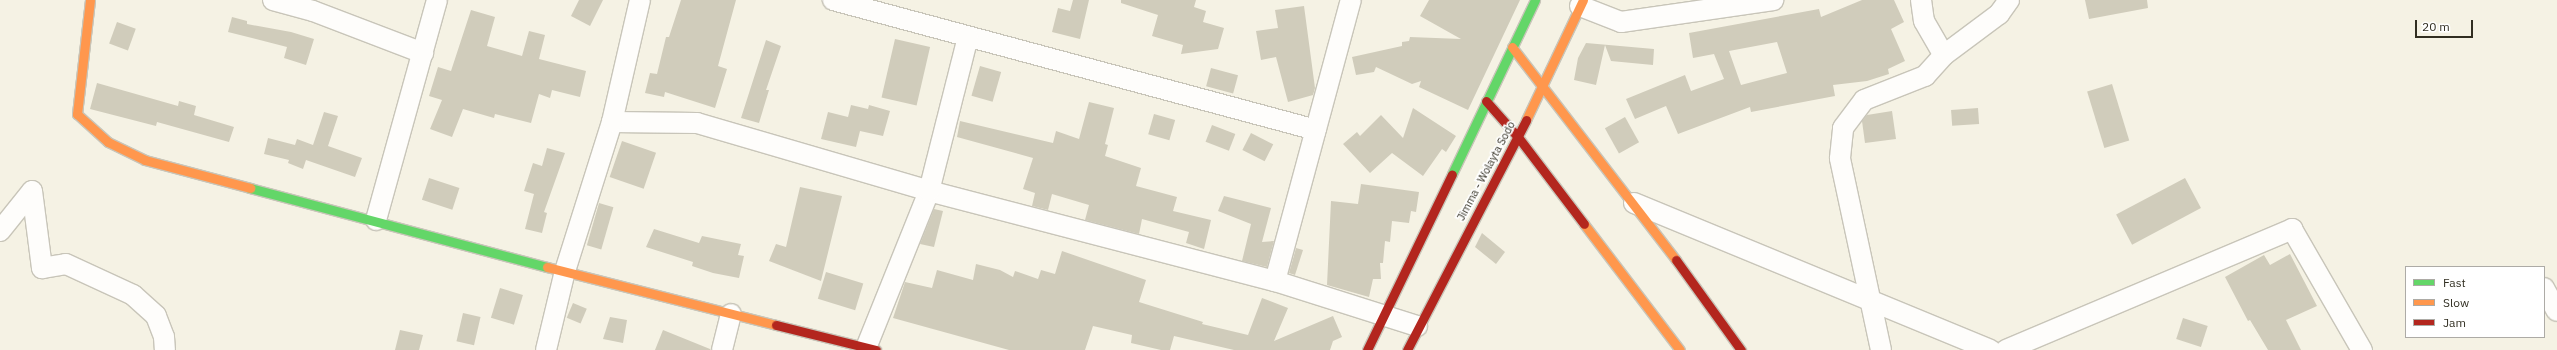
<!DOCTYPE html>
<html>
<head>
<meta charset="utf-8">
<style>
	body { margin:0 }
	#map { position:relative; width:2557px; height:350px; overflow:hidden; background:#f5f2e4; font-family:"IBM Plex Sans",sans-serif }
	div>[style] { position:absolute }
	.building>* { inset:0; background:#d0ccbb; transform-origin:0 0 }
	.roads { filter:drop-shadow(1px 0 #c8c5b9) drop-shadow(-1px 0 #c8c5b9) drop-shadow(0 1px #c8c5b9) drop-shadow(0 -1px #c8c5b9) }
	.street>* { height:20px; margin:-10px; padding:0 10px; transform-origin:10px; border-radius:10px; background:#fefdfb }
	.fast>* { height:9px; margin:-4.5px; padding:0 4.5px; transform-origin:4.5px; border-radius:4.5px; background:#63d668 }
	.slow>* { height:9px; margin:-4.5px; padding:0 4.5px; transform-origin:4.5px; border-radius:4.5px; background:#ff974d }
	.jam>* { height:9px; margin:-4.5px; padding:0 4.5px; transform-origin:4.5px; border-radius:4.5px; background:#b3261e }
	span { translate:-50% -50%; white-space:nowrap; text-align:center; line-height:1.15; -webkit-text-stroke:3.5px #fff; paint-order:stroke }
	.street-label { font-size:11px; color:#312e21 }
	.legend { position:absolute; left:2405px; top:266px; width:140px; height:72px; box-sizing:border-box; background:#fff; border:1px solid #adaba6; margin:0; padding:5px 7px; list-style:none; font-size:12px; color:#312e21 }
	.legend li { display:flex; align-items:center; gap:8px; height:20px }
	.legend b { width:20px; border:1px solid #adaba6 }
	.scale { position:absolute; left:2415px; top:20px; width:58px; height:18px; box-sizing:border-box; border:2px solid #312e21; border-top:0; padding-left:5px; font-size:12px; line-height:14px; white-space:nowrap; color:#312e21; -webkit-text-stroke:3px #fff; paint-order:stroke }
</style>
</head>
<body>
<div id="map">
	<div class="building">
		<div style="clip-path:polygon(579px 0,603px 0,590px 26px,571px 16px)"></div>
		<div style="clip-path:polygon(681px 0,736px 0,718px 66px,727px 69px,715px 108px,665px 92px,664px 97px,645px 93px,650px 73px,657px 74px,666px 37px,669px 37px)"></div>
		<div style="clip-path:polygon(1073px 0,1089px 0,1080px 39px,1052px 32px,1058px 8px,1070px 11px)"></div>
		<div style="clip-path:polygon(1121px 0,1196px 0,1194px 7px,1206px 11px,1203px 22px,1224px 28px,1218px 49px,1181px 54px,1183px 45px,1152px 36px,1158px 15px,1121px 3px)"></div>
		<div style="clip-path:polygon(1429px 0,1520px 0,1468px 110px,1419px 87px,1421px 81px,1412px 84px,1376px 67px,1374px 72px,1356px 75px,1352px 57px,1402px 46px,1402px 42px,1409px 41px,1410px 37px,1461px 39px,1420px 16px)"></div>
		<div style="clip-path:polygon(evenodd,1862px 0,1894px 0,1904px 22px,1891px 29px,1905px 61px,1888px 69px,1889px 74px,1867px 81px,1833px 85px,1835px 96px,1751px 112px,1750px 107px,1678px 134px,1666px 106px,1635px 119px,1626px 99px,1685px 75px,1691px 91px,1724px 79px,1714px 54px,1693px 58px,1689px 33px,1819px 9px,1821px 17px,1862px 0,1777px 42px,1787px 73px,1741px 85px,1729px 51px,1777px 42px)"></div>
		<div style="clip-path:polygon(2085px 0,2147px 0,2148px 8px,2089px 19px)"></div>
		<div style="clip-path:polygon(1304px 6px,1315px 88px,1313px 95px,1288px 102px,1276px 57px,1261px 60px,1256px 31px,1278px 28px,1275px 10px)"></div>
		<div style="clip-path:polygon(471px 10px,495px 17px,487px 46px,522px 56px,529px 31px,545px 35px,539px 59px,586px 71px,580px 97px,552px 90px,550px 98px,539px 94px,531px 123px,495px 114px,494px 118px,463px 109px,452px 137px,430px 129px,442px 100px,429px 96px,438px 67px,451px 71px)"></div>
		<div style="clip-path:polygon(232px 17px,247px 21px,247px 24px,291px 32px,314px 39px,306px 65px,284px 58px,287px 47px,228px 32px)"></div>
		<div style="left:117px;top:22px;width:20px;height:23px;rotate:20deg"></div>
		<div style="left:895px;top:39px;width:36px;height:60px;rotate:13deg"></div>
		<div style="clip-path:polygon(766px 40px,781px 46px,766px 90px,769px 90px,759px 123px,741px 118px)"></div>
		<div style="clip-path:polygon(1586px 43px,1654px 49px,1653px 65px,1611px 61px,1605px 45px,1596px 85px,1574px 80px,1578px 58px)"></div>
		<div style="left:980px;top:66px;width:22px;height:31px;rotate:16deg"></div>
		<div style="left:1211px;top:68px;width:28px;height:19px;rotate:15deg"></div>
		<div style="clip-path:polygon(97px 83px,178px 106px,179px 101px,196px 106px,194px 115px,234px 127px,229px 142px,157px 122px,156px 126px,90px 109px)"></div>
		<div style="left:2112px;top:84px;width:59px;height:26px;rotate:73deg"></div>
		<div style="clip-path:polygon(1089px 102px,1114px 108px,1105px 144px,1108px 145px,1105px 156px,1141px 168px,1136px 186px,1177px 197px,1173px 211px,1211px 220px,1204px 249px,1186px 243px,1189px 232px,1142px 219px,1139px 234px,1085px 220px,1089px 205px,1052px 194px,1048px 210px,1032px 206px,1035px 193px,1023px 189px,1033px 158px,957px 137px,960px 121px,1053px 143px,1056px 131px,1079px 139px)"></div>
		<div style="clip-path:polygon(851px 105px,868px 109px,869px 105px,890px 111px,883px 136px,860px 131px,856px 147px,821px 139px,828px 112px,848px 117px)"></div>
		<div style="clip-path:polygon(1413px 108px,1456px 136px,1446px 152px,1442px 149px,1423px 176px,1392px 153px,1370px 173px,1343px 144px,1357px 132px,1360px 136px,1381px 115px,1403px 138px)"></div>
		<div style="left:1978px;top:108px;width:16px;height:27px;rotate:86deg"></div>
		<div style="clip-path:polygon(1892px 111px,1896px 139px,1865px 143px,1862px 121px,1867px 115px)"></div>
		<div style="clip-path:polygon(324px 112px,338px 116px,328px 146px,362px 158px,355px 177px,306px 160px,303px 169px,288px 163px,289px 160px,264px 154px,268px 138px,295px 145px,297px 139px,313px 145px)"></div>
		<div style="left:1154px;top:114px;width:22px;height:21px;rotate:16deg"></div>
		<div style="left:1625px;top:117px;width:29px;height:23px;rotate:61deg"></div>
		<div style="left:1212px;top:125px;width:25px;height:18px;rotate:21deg"></div>
		<div style="left:1251px;top:133px;width:25px;height:19px;rotate:27deg"></div>
		<div style="left:622px;top:141px;width:36px;height:38px;rotate:19deg"></div>
		<div style="clip-path:polygon(547px 148px,565px 153px,544px 212px,547px 213px,542px 233px,525px 229px,534px 194px,524px 191px,533px 163px,542px 166px)"></div>
		<div style="left:429px;top:178px;width:32px;height:23px;rotate:18deg"></div>
		<div style="left:2185px;top:178px;width:34px;height:78px;rotate:62deg"></div>
		<div style="clip-path:polygon(1361px 184px,1419px 192px,1416px 212px,1411px 211px,1409px 223px,1392px 221px,1390px 242px,1385px 241px,1383px 263px,1380px 263px,1381px 279px,1373px 279px,1369px 297px,1327px 285px,1331px 201px,1358px 204px)"></div>
		<div style="clip-path:polygon(800px 187px,842px 196px,821px 281px,769px 261px,776px 244px,786px 247px)"></div>
		<div style="clip-path:polygon(1224px 196px,1271px 208px,1262px 242px,1274px 241px,1267px 267px,1242px 261px,1251px 224px,1218px 211px)"></div>
		<div style="left:599px;top:203px;width:15px;height:44px;rotate:16deg"></div>
		<div style="clip-path:polygon(934px 209px,943px 211px,934px 247px,920px 244px)"></div>
		<div style="clip-path:polygon(654px 229px,699px 243px,702px 236px,741px 244px,738px 255px,744px 256px,739px 278px,713px 273px,692px 266px,693px 262px,646px 247px)"></div>
		<div style="clip-path:polygon(1482px 233px,1505px 252px,1496px 264px,1475px 247px)"></div>
		<div style="clip-path:polygon(1296px 248px,1303px 250px,1295px 275px,1289px 273px)"></div>
		<div style="clip-path:polygon(1062px 251px,1146px 280px,1139px 302px,1203px 322px,1202px 324px,1248px 335px,1262px 298px,1288px 308px,1274px 341px,1333px 316px,1342px 337px,1333px 341px,1330px 350px,1234px 350px,1174px 336px,1170px 350px,1161px 350px,1131px 343px,1132px 335px,1093px 326px,1085px 350px,1009px 350px,893px 318px,905px 282px,932px 288px,937px 270px,973px 280px,976px 264px,1000px 270px,1013px 277px,1015px 271px,1038px 279px,1041px 270px,1055px 274px)"></div>
		<div style="clip-path:polygon(2290px 254px,2317px 306px,2286px 320px,2301px 350px,2268px 350px,2250px 320px,2248px 321px,2225px 277px,2264px 255px,2270px 265px)"></div>
		<div style="left:826px;top:272px;width:39px;height:28px;rotate:17deg"></div>
		<div style="left:500px;top:288px;width:24px;height:31px;rotate:17deg"></div>
		<div style="left:573px;top:303px;width:15px;height:16px;rotate:23deg"></div>
		<div style="left:463px;top:313px;width:18px;height:29px;rotate:13deg"></div>
		<div style="clip-path:polygon(610px 317px,627px 320px,623px 343px,603px 339px)"></div>
		<div style="left:2183px;top:318px;width:26px;height:22px;rotate:18deg"></div>
		<div style="clip-path:polygon(400px 330px,423px 335px,419px 350px,395px 350px)"></div>
		<div style="clip-path:polygon(663px 330px,710px 349px,710px 350px,655px 350px)"></div>
	</div>
	<div class="roads">
		<div class="street">
			<div style="left:273px;top:0;width:41px;rotate:15.4deg"></div>
			<div style="left:313px;top:11px;width:118px;rotate:20.9deg"></div>
			<div style="left:833px;top:0;width:500px;rotate:15.06deg"></div>
			<div style="left:1921px;top:0;width:21px;rotate:82deg"></div>
			<div style="left:1924px;top:21px;width:39px;rotate:60deg"></div>
			<div style="left:1580px;top:6px;width:44px;rotate:21.3deg"></div>
			<div style="left:1621px;top:22px;width:154px;rotate:-8.2deg"></div>
			<div style="left:612px;top:122px;width:85px;rotate:0.7deg"></div>
			<div style="left:697px;top:123px;width:242px;rotate:16.3deg"></div>
			<div style="left:929px;top:191px;width:358px;rotate:14.6deg"></div>
			<div style="left:1275px;top:281px;width:149px;rotate:17.6deg"></div>
			<div style="left:32px;top:191px;width:78px;rotate:82.6deg"></div>
			<div style="left:42px;top:268px;width:24px;rotate:-9deg"></div>
			<div style="left:66px;top:264px;width:74px;rotate:24.8deg"></div>
			<div style="left:133px;top:295px;width:31px;rotate:42deg"></div>
			<div style="left:156px;top:316px;width:22px;rotate:69deg"></div>
			<div style="left:164px;top:337px;width:13px;rotate:86deg"></div>
			<div style="left:1634px;top:203px;width:385px;rotate:22.4deg"></div>
			<div style="left:376px;top:220px;width:228px;rotate:-74.5deg"></div>
			<div style="left:0;top:231px;width:51px;rotate:-51.3deg"></div>
			<div style="left:1275px;top:281px;width:291px;rotate:-74.9deg"></div>
			<div style="left:2544px;top:288px;width:26px;rotate:61deg"></div>
			<div style="left:866px;top:348px;width:169px;rotate:-68.1deg"></div>
			<div style="left:929px;top:191px;width:159px;rotate:-75.8deg"></div>
			<div style="left:546px;top:350px;width:81px;rotate:-76.5deg"></div>
			<div style="left:565px;top:271px;width:156px;rotate:-72.5deg"></div>
			<div style="left:612px;top:122px;width:125px;rotate:-77.1deg"></div>
			<div style="left:722px;top:350px;width:37px;rotate:-76deg"></div>
			<div style="left:1881px;top:350px;width:196px;rotate:-102.1deg"></div>
			<div style="left:1840px;top:158px;width:30px;rotate:-84deg"></div>
			<div style="left:1843px;top:128px;width:35px;rotate:-53deg"></div>
			<div style="left:1864px;top:100px;width:66px;rotate:-21.5deg"></div>
			<div style="left:1925px;top:76px;width:28px;rotate:-48deg"></div>
			<div style="left:1944px;top:55px;width:69px;rotate:-36.7deg"></div>
			<div style="left:1999px;top:14px;width:17px;rotate:-54deg"></div>
			<div style="left:2006px;top:350px;width:311px;rotate:-22.9deg"></div>
			<div style="left:2292px;top:229px;width:140px;rotate:60deg"></div>
		</div>
		<div class="fast">
			<div style="left:1452px;top:174px;width:193px;rotate:-64.5deg"></div>
			<div style="left:250px;top:188px;width:307px;rotate:14.9deg"></div>
		</div>
		<div class="slow">
			<div style="left:90px;top:0;width:115px;rotate:96.5deg"></div>
			<div style="left:77px;top:114px;width:42px;rotate:42.1deg"></div>
			<div style="left:108px;top:142px;width:41px;rotate:25.9deg"></div>
			<div style="left:145px;top:160px;width:109px;rotate:14.9deg"></div>
			<div style="left:1512px;top:47px;width:269px;rotate:52.4deg"></div>
			<div style="left:1526px;top:120px;width:133px;rotate:-64.6deg"></div>
			<div style="left:1584px;top:224px;width:158px;rotate:52.7deg"></div>
			<div style="left:547px;top:267px;width:236px;rotate:14.2deg"></div>
		</div>
		<div class="jam">
			<div style="left:1486px;top:101px;width:48px;rotate:48.4deg"></div>
			<div style="left:1518px;top:137px;width:109px;rotate:52.8deg"></div>
			<div style="left:1676px;top:260px;width:111px;rotate:54.2deg"></div>
			<div style="left:776px;top:325px;width:103px;rotate:14deg"></div>
			<div style="left:1367px;top:350px;width:195px;rotate:-64.2deg"></div>
			<div style="left:1407px;top:350px;width:259px;rotate:-62.6deg"></div>
		</div>
	</div>
	<div class="street-label">
		<span style="left:1486px;top:171px;rotate:-62deg">Jimma - Wolayta Sodo</span>
	</div>
	<ul class="legend">
	<li><b style="height:5px;background:#63d668"></b>Fast</li>
	<li><b style="height:5px;background:#ff974d"></b>Slow</li>
	<li><b style="height:5px;background:#b3261e"></b>Jam</li>
	</ul>
	<div class="scale">20 m</div>
</div>
</body>
</html>
